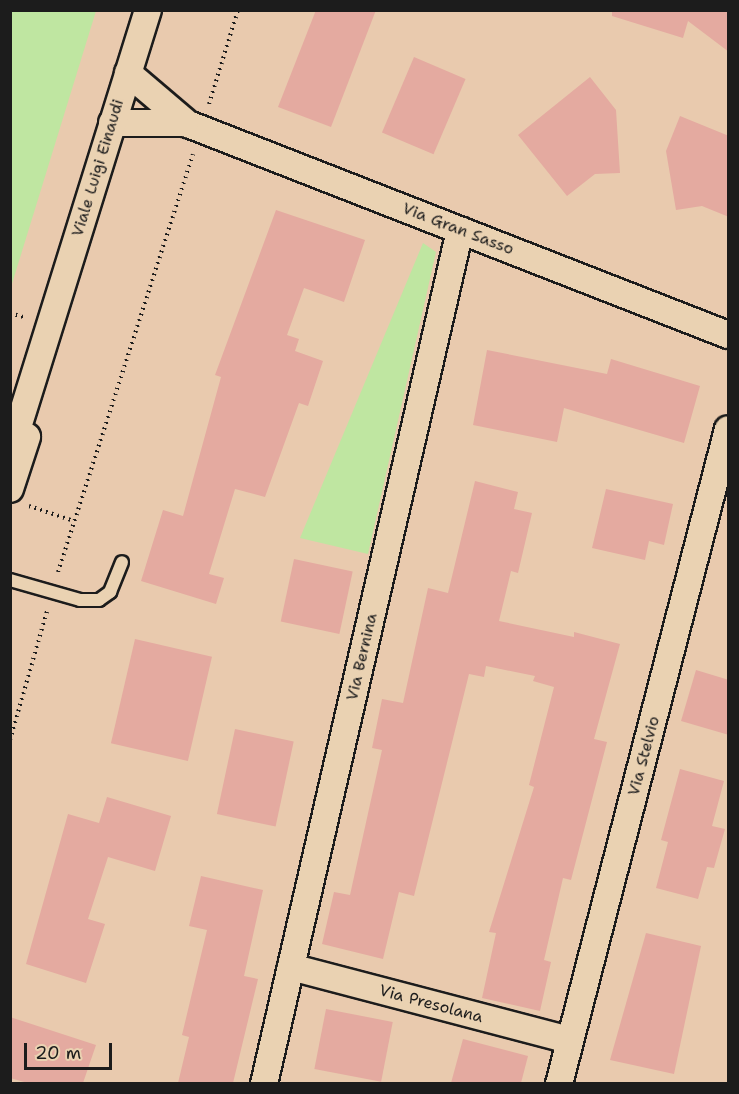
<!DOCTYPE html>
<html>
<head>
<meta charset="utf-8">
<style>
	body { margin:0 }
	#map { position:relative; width:739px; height:1094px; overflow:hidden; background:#e9caae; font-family:"Shantell Sans",sans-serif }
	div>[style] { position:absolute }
	.green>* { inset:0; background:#bfe6a1 }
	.building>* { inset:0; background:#e4aaa0; transform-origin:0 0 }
	.path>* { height:4px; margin-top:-2px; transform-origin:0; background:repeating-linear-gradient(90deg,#1c1c1c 0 1.5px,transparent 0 6px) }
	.roads { filter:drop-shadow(2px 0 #1c1c1c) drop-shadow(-2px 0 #1c1c1c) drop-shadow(0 2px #1c1c1c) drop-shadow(0 -2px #1c1c1c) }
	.service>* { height:12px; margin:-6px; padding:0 6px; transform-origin:6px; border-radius:6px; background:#ead2b2 }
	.minor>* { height:26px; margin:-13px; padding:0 13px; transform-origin:13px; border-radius:13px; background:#ead2b2 }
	span { translate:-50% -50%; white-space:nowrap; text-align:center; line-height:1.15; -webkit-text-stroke:4.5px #ead2b2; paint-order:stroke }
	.street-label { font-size:16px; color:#1c1c1c }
	.frame { position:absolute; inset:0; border:12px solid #1c1c1c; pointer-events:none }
	.scale { position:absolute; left:24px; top:1043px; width:88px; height:27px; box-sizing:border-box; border:3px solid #1c1c1c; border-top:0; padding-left:8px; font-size:18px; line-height:21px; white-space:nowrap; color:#1c1c1c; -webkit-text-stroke:4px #ead2b2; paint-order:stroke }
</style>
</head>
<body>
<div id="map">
	<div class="green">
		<div style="clip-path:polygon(11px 10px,96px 11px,11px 287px,10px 11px)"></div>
		<div style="clip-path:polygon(423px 243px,436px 252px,368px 554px,300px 538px)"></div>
	</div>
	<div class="building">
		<div style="clip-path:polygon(316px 10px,376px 10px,331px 127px,278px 107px)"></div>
		<div style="clip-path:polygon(612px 10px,729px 10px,729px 52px,688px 21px,683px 38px,612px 16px)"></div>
		<div style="left:414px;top:57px;width:56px;height:82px;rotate:23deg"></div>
		<div style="clip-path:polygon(590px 77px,616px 110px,620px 173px,595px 174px,567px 196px,518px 135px)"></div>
		<div style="clip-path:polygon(680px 116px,729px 136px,729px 217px,702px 206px,676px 210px,666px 151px)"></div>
		<div style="clip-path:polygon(276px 210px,365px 240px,344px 302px,304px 288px,287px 335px,299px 339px,295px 351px,323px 361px,308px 406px,299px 403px,265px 497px,235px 489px,209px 574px,224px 578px,216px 604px,141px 581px,163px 510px,183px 516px,221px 377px,215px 375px)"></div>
		<div style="clip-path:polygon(487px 350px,607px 374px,611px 359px,700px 386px,684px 443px,564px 408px,557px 442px,473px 425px)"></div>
		<div style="clip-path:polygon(475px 481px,518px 492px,514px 509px,532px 513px,518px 573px,511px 571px,499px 621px,574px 637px,574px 632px,620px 644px,594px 739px,607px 742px,571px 880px,563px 878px,544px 960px,551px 962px,540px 1011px,482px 998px,496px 933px,489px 932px,534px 787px,529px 785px,554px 687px,533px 681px,535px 676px,486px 666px,484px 677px,469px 674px,414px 896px,399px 892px,383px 959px,322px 944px,334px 892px,350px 895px,382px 750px,372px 748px,382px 699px,403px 703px,428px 588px,448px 593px)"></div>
		<div style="clip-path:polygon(606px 489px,673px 504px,664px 545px,649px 541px,645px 560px,592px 548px)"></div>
		<div style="left:294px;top:559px;width:60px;height:64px;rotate:12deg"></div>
		<div style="left:135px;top:639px;width:79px;height:107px;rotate:13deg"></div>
		<div style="clip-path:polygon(696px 670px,729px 680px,729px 735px,681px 721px)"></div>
		<div style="left:235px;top:729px;width:60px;height:87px;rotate:12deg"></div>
		<div style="clip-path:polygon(680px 769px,724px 781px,712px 826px,725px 829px,714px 868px,707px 867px,698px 899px,656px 888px,668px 842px,661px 840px)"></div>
		<div style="clip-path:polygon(107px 797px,171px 816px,155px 871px,108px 857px,88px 919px,105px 924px,86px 983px,26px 964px,68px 814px,99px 823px)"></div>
		<div style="clip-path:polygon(201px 876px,263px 890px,244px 976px,258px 979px,233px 1083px,178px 1083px,189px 1037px,182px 1035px,207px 930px,189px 926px)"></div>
		<div style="clip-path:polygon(646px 933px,701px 946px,674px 1074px,610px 1060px)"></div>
		<div style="left:326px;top:1009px;width:68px;height:61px;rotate:11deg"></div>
		<div style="clip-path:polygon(10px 1017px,96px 1045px,83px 1083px,28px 1083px,10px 1078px)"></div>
		<div style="clip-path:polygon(463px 1039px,528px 1056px,521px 1083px,451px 1083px)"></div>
	</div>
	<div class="path">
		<div style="left:209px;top:104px;width:98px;rotate:-72.9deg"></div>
		<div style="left:10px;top:298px;width:10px;rotate:90deg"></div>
		<div style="left:10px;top:313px;width:14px;rotate:17deg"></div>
		<div style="left:29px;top:506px;width:47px;rotate:18.4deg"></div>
		<div style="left:58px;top:572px;width:439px;rotate:-72.1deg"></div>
		<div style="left:10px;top:740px;width:134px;rotate:-74deg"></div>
	</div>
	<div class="roads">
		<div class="service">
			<div style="left:10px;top:580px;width:73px;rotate:15.9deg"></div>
			<div style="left:80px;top:600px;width:19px"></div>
			<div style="left:99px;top:600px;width:14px;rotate:-36deg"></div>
			<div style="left:110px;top:592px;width:32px;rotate:-68deg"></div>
		</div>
		<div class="minor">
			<div style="left:128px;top:73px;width:79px;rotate:40.4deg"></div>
			<div style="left:188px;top:124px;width:580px;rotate:21.34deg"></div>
			<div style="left:112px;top:123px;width:73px"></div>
			<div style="left:10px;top:453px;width:464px;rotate:-72.7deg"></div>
			<div style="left:10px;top:489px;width:55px;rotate:-71.9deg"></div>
			<div style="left:291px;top:967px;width:288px;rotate:14.7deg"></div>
			<div style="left:264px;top:1084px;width:876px;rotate:-77.07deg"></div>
			<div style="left:559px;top:1084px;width:676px;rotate:-75.53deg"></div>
		</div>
	</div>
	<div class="street-label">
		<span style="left:98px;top:168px;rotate:-73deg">Viale Luigi Einaudi</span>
		<span style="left:458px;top:229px;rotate:21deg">Via Gran Sasso</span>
		<span style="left:362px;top:657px;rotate:-77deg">Via Bernina</span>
		<span style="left:644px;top:756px;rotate:-75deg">Via Stelvio</span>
		<span style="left:431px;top:1004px;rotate:15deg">Via Presolana</span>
	</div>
	<div class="frame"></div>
	<div class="scale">20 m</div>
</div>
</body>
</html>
